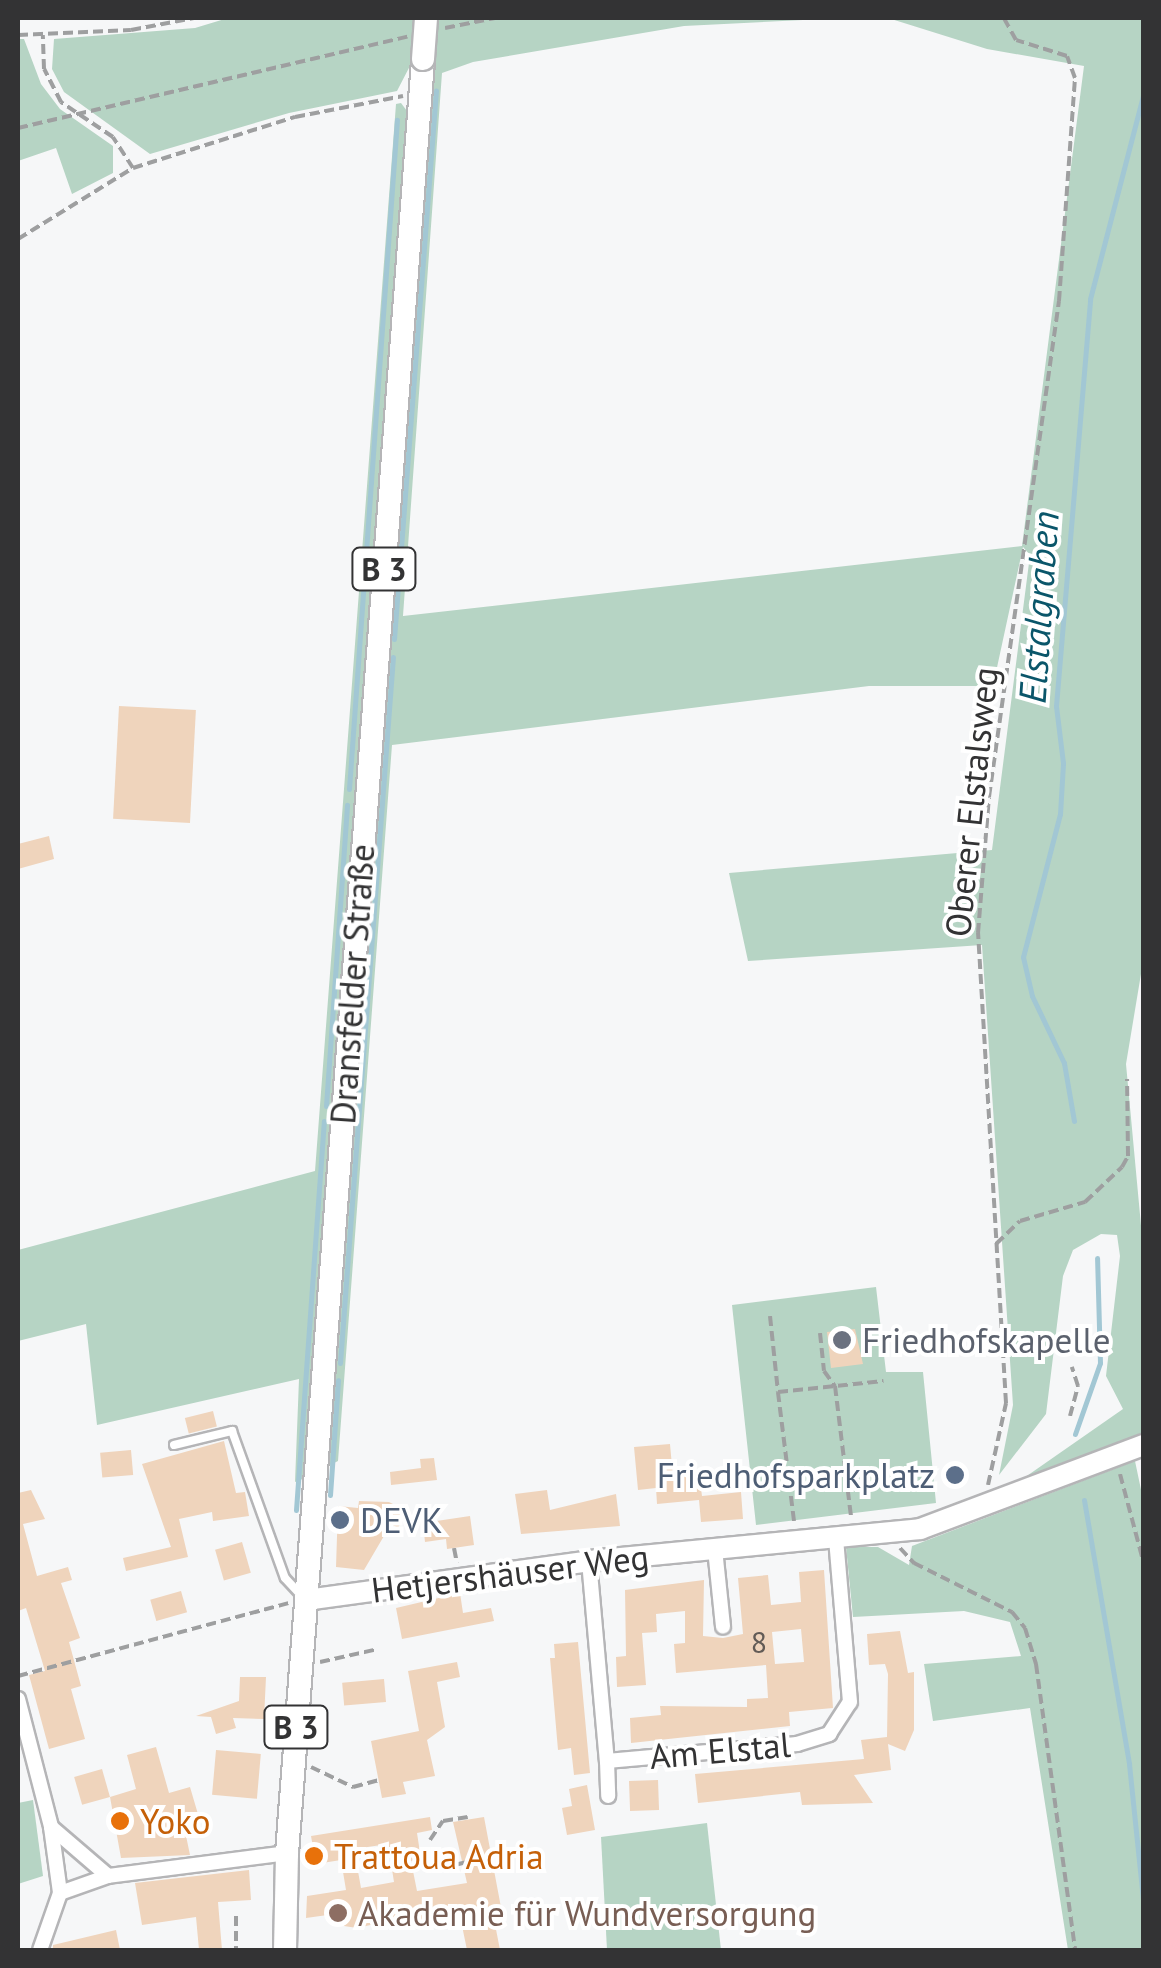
<!DOCTYPE html>
<html>
<head>
<meta charset="utf-8">
<style>
	body { margin:0 }
	#map { position:relative; width:1161px; height:1968px; overflow:hidden; background:#f6f7f8; font-family:"PT Sans",sans-serif }
	div>[style] { position:absolute }
	.green>* { inset:0; background:#b6d4c4 }
	.stream>* { height:5px; margin:-2.5px; padding:0 2.5px; transform-origin:2.5px; border-radius:2.5px; background:#a2c7d4 }
	.building>* { inset:0; background:#efd4bc; transform-origin:0 0 }
	.path>* { height:4px; margin-top:-2px; transform-origin:0; background:repeating-linear-gradient(90deg,#9e9fa0 0 10px,transparent 0 15px) }
	.roads { filter:drop-shadow(2px 0 #b5b5b7) drop-shadow(-2px 0 #b5b5b7) drop-shadow(0 2px #b5b5b7) drop-shadow(0 -2px #b5b5b7) }
	.lane>* { height:8px; margin:-4px; padding:0 4px; transform-origin:4px; border-radius:4px; background:#fff }
	.street>* { height:14px; margin:-7px; padding:0 7px; transform-origin:7px; border-radius:7px; background:#fff }
	.secondary>* { height:20px; margin:-10px; padding:0 10px; transform-origin:10px; border-radius:10px; background:#fff }
	.primary>* { height:22px; margin:-11px; padding:0 11px; transform-origin:11px; border-radius:11px; background:#fff }
	.bridges { filter:drop-shadow(2px 0 #b5b5b7) drop-shadow(-2px 0 #b5b5b7) drop-shadow(0 2px #b5b5b7) drop-shadow(0 -2px #b5b5b7) }
	.primary-bridge>* { height:22px; margin:-11px; padding:0 11px; transform-origin:11px; border-radius:11px; background:#fff }
	.dots>* { width:28px; height:28px; translate:-50% -50%; box-sizing:border-box; border:5px solid #fff; border-radius:50% }
	span { translate:-50% -50%; white-space:nowrap; text-align:center; line-height:1.15; -webkit-text-stroke:8px #fff; paint-order:stroke }
	.number-label { font-size:30px; color:#625b56 }
	.number-label span { -webkit-text-stroke-width:0 }
	.shield-label span { padding:2px 8px; background:#fff; border:2px solid; border-radius:8px; -webkit-text-stroke-width:0 }
	.shield-label { font-size:32px; color:#333334; font-weight:700 }
	.street-label { font-size:35px; color:#333334 }
	.worship-label { font-size:35px; color:#5b616d }
	.left { translate:0 -50%; text-align:left }
	.service-label { font-size:35px; color:#4e5e75 }
	.right { translate:-100% -50%; text-align:right }
	.food-label { font-size:35px; color:#c56008 }
	.education-label { font-size:35px; color:#785e54 }
	.water-label { font-size:38px; color:#0a566a; font-style:italic }
	.frame { position:absolute; inset:0; border:20px solid #333334; pointer-events:none }
</style>
</head>
<body>
<div id="map">
	<div class="green">
		<div style="clip-path:polygon(228px 18px,844px 18px,684px 26px,473px 62px,442px 73px,403px 616px,1022px 546px,1084px 66px,987px 49px,888px 18px,1143px 18px,1144px 956px,1126px 1064px,1143px 1247px,1143px 1435px,1008px 1489px,1123px 1409px,1106px 1376px,1120px 1256px,1117px 1235px,1101px 1234px,1073px 1250px,1063px 1276px,1046px 1414px,999px 1475px,1013px 1405px,982px 945px,748px 961px,729px 873px,992px 850px,1030px 555px,1023px 547px,993px 686px,869px 686px,392px 745px,338px 1461px,326px 1467px,412px 62px,397px 91px,289px 113px,150px 154px,64px 92px,52px 69px,54px 39px,195px 28px)"></div>
		<div style="clip-path:polygon(18px 39px,24px 39px,41px 84px,60px 109px,113px 146px,113px 173px,72px 194px,56px 148px,18px 161px)"></div>
		<div style="clip-path:polygon(401px 103px,407px 111px,305px 1478px,295px 1482px,299px 1379px,97px 1425px,86px 1324px,18px 1341px,18px 1250px,315px 1171px,396px 104px)"></div>
		<div style="clip-path:polygon(876px 1287px,886px 1372px,923px 1372px,936px 1503px,756px 1525px,732px 1305px)"></div>
		<div style="clip-path:polygon(1135px 1461px,1144px 1504px,1143px 1950px,1068px 1950px,1030px 1708px,933px 1721px,924px 1664px,1021px 1656px,1010px 1622px,964px 1611px,853px 1617px,846px 1547px,878px 1547px,909px 1565px,912px 1546px)"></div>
		<div style="clip-path:polygon(33px 1800px,43px 1876px,18px 1884px,18px 1803px)"></div>
		<div style="clip-path:polygon(707px 1823px,721px 1950px,607px 1950px,601px 1837px)"></div>
	</div>
	<div class="stream">
		<div style="left:394px;top:639px;width:550px;rotate:-85.62deg"></div>
		<div style="left:349px;top:789px;width:671px;rotate:-85.9deg"></div>
		<div style="left:326px;top:1106px;width:302px;rotate:-86deg"></div>
		<div style="left:1074px;top:1121px;width:59px;rotate:-99.8deg"></div>
		<div style="left:1064px;top:1063px;width:74px;rotate:-115.5deg"></div>
		<div style="left:1032px;top:996px;width:40px;rotate:-103deg"></div>
		<div style="left:1023px;top:957px;width:148px;rotate:-75.5deg"></div>
		<div style="left:1060px;top:814px;width:51px;rotate:-86.6deg"></div>
		<div style="left:1063px;top:763px;width:57px;rotate:-97deg"></div>
		<div style="left:1056px;top:706px;width:408px;rotate:-85.2deg"></div>
		<div style="left:1090px;top:299px;width:215px;rotate:-75.4deg"></div>
		<div style="left:340px;top:1363px;width:708px;rotate:-85.71deg"></div>
		<div style="left:1075px;top:1434px;width:75px;rotate:-70.6deg"></div>
		<div style="left:1100px;top:1363px;width:105px;rotate:-91.6deg"></div>
		<div style="left:330px;top:1495px;width:115px;rotate:-86deg"></div>
		<div style="left:1084px;top:1500px;width:268px;rotate:80.3deg"></div>
		<div style="left:1129px;top:1764px;width:145px;rotate:84.1deg"></div>
		<div style="left:296px;top:1510px;width:390px;rotate:-85.9deg"></div>
	</div>
	<div class="building">
		<div style="left:119px;top:706px;width:77px;height:113px;rotate:3deg"></div>
		<div style="clip-path:polygon(49px 836px,54px 859px,18px 869px,18px 844px)"></div>
		<div style="clip-path:polygon(855px 1329px,863px 1364px,831px 1368px,827px 1332px)"></div>
		<div style="left:213px;top:1411px;width:16px;height:29px;rotate:76deg"></div>
		<div style="clip-path:polygon(224px 1441px,236px 1493px,245px 1492px,249px 1516px,213px 1521px,212px 1512px,179px 1519px,188px 1557px,126px 1571px,123px 1558px,171px 1547px,142px 1464px)"></div>
		<div style="clip-path:polygon(670px 1444px,673px 1477px,699px 1473px,702px 1496px,741px 1492px,743px 1519px,701px 1522px,699px 1500px,657px 1504px,656px 1488px,638px 1490px,634px 1447px)"></div>
		<div style="left:131px;top:1450px;width:25px;height:31px;rotate:85deg"></div>
		<div style="clip-path:polygon(434px 1458px,437px 1480px,391px 1485px,390px 1472px,421px 1468px,420px 1459px)"></div>
		<div style="clip-path:polygon(31px 1490px,45px 1519px,23px 1524px,37px 1576px,68px 1567px,72px 1580px,61px 1583px,80px 1638px,69px 1642px,81px 1686px,71px 1689px,85px 1739px,49px 1749px,29px 1675px,45px 1671px,26px 1608px,18px 1611px,18px 1493px)"></div>
		<div style="clip-path:polygon(547px 1490px,550px 1510px,616px 1494px,620px 1526px,521px 1534px,515px 1494px)"></div>
		<div style="clip-path:polygon(359px 1501px,389px 1502px,407px 1511px,398px 1528px,391px 1524px,364px 1570px,336px 1567px,338px 1506px,358px 1508px)"></div>
		<div style="clip-path:polygon(470px 1516px,474px 1545px,447px 1549px,446px 1539px,425px 1542px,423px 1523px)"></div>
		<div style="left:242px;top:1542px;width:32px;height:28px;rotate:74deg"></div>
		<div style="clip-path:polygon(evenodd,824px 1570px,833px 1708px,789px 1712px,790px 1726px,631px 1743px,630px 1718px,661px 1715px,660px 1706px,747px 1707px,747px 1699px,768px 1698px,766px 1665px,676px 1673px,674px 1644px,685px 1643px,685px 1611px,656px 1614px,657px 1632px,642px 1633px,646px 1685px,617px 1687px,616px 1657px,626px 1656px,625px 1590px,704px 1580px,703px 1636px,723px 1638px,743px 1634px,738px 1578px,768px 1575px,771px 1605px,801px 1602px,799px 1572px,824px 1570px,801px 1629px,804px 1662px,775px 1664px,772px 1632px,801px 1629px)"></div>
		<div style="left:181px;top:1591px;width:22px;height:32px;rotate:74deg"></div>
		<div style="clip-path:polygon(460px 1593px,463px 1613px,491px 1608px,494px 1621px,402px 1639px,396px 1608px)"></div>
		<div style="clip-path:polygon(900px 1631px,908px 1673px,914px 1672px,914px 1730px,905px 1751px,888px 1744px,891px 1770px,854px 1775px,873px 1803px,802px 1805px,800px 1792px,698px 1803px,695px 1774px,864px 1759px,861px 1740px,887px 1737px,888px 1674px,885px 1664px,869px 1665px,867px 1634px)"></div>
		<div style="clip-path:polygon(578px 1642px,590px 1773px,574px 1775px,571px 1748px,558px 1750px,550px 1658px,555px 1658px,554px 1644px)"></div>
		<div style="clip-path:polygon(457px 1662px,460px 1677px,437px 1682px,445px 1727px,427px 1740px,435px 1776px,403px 1782px,406px 1794px,382px 1798px,371px 1741px,419px 1731px,408px 1671px)"></div>
		<div style="clip-path:polygon(240px 1677px,266px 1677px,264px 1719px,233px 1718px,236px 1728px,216px 1734px,211px 1717px,196px 1716px,239px 1701px)"></div>
		<div style="left:384px;top:1679px;width:23px;height:42px;rotate:85deg"></div>
		<div style="clip-path:polygon(156px 1747px,169px 1793px,190px 1787px,200px 1821px,184px 1826px,190px 1855px,121px 1858px,110px 1797px,136px 1789px,127px 1755px)"></div>
		<div style="left:216px;top:1750px;width:45px;height:45px;rotate:5deg"></div>
		<div style="left:102px;top:1769px;width:29px;height:29px;rotate:74deg"></div>
		<div style="left:658px;top:1780px;width:30px;height:29px;rotate:88deg"></div>
		<div style="clip-path:polygon(587px 1785px,595px 1830px,567px 1835px,562px 1808px,572px 1806px,569px 1789px)"></div>
		<div style="clip-path:polygon(evenodd,430px 1817px,432px 1830px,417px 1833px,421px 1859px,411px 1861px,417px 1891px,467px 1883px,453px 1822px,484px 1817px,503px 1918px,494px 1919px,500px 1950px,467px 1950px,460px 1916px,422px 1922px,420px 1914px,357px 1928px,344px 1926px,342px 1913px,306px 1918px,307px 1896px,346px 1890px,341px 1860px,316px 1864px,311px 1836px,430px 1817px,388px 1844px,394px 1882px,361px 1888px,354px 1849px,388px 1844px)"></div>
		<div style="clip-path:polygon(249px 1870px,251px 1900px,218px 1902px,222px 1950px,199px 1950px,196px 1917px,142px 1925px,135px 1883px)"></div>
		<div style="clip-path:polygon(116px 1930px,120px 1950px,53px 1950px,53px 1945px)"></div>
	</div>
	<div class="path">
		<div style="left:445px;top:28px;width:51px;rotate:-11.3deg"></div>
		<div style="left:18px;top:35px;width:113px;rotate:-2.5deg"></div>
		<div style="left:131px;top:30px;width:64px;rotate:-10.8deg"></div>
		<div style="left:18px;top:128px;width:400px;rotate:-13.2deg"></div>
		<div style="left:133px;top:168px;width:170px;rotate:-17.5deg"></div>
		<div style="left:295px;top:117px;width:110px;rotate:-11deg"></div>
		<div style="left:18px;top:239px;width:135px;rotate:-31.7deg"></div>
		<div style="left:133px;top:168px;width:37px;rotate:-123deg"></div>
		<div style="left:113px;top:137px;width:63px;rotate:-146.1deg"></div>
		<div style="left:61px;top:102px;width:37px;rotate:-117deg"></div>
		<div style="left:44px;top:69px;width:34px;rotate:-92deg"></div>
		<div style="left:996px;top:1244px;width:33px;rotate:-44deg"></div>
		<div style="left:1020px;top:1221px;width:68px;rotate:-16.3deg"></div>
		<div style="left:1085px;top:1202px;width:51px;rotate:-43.4deg"></div>
		<div style="left:1122px;top:1167px;width:13px;rotate:-61deg"></div>
		<div style="left:1128px;top:1156px;width:77px;rotate:-90.7deg"></div>
		<div style="left:770px;top:1316px;width:76px;rotate:84deg"></div>
		<div style="left:820px;top:1333px;width:38px;rotate:84deg"></div>
		<div style="left:824px;top:1371px;width:19px;rotate:54deg"></div>
		<div style="left:835px;top:1386px;width:132px;rotate:83deg"></div>
		<div style="left:1070px;top:1416px;width:31px;rotate:-75deg"></div>
		<div style="left:1078px;top:1386px;width:20px;rotate:-108deg"></div>
		<div style="left:1120px;top:1474px;width:93px;rotate:75.1deg"></div>
		<div style="left:988px;top:1485px;width:84px;rotate:-77.6deg"></div>
		<div style="left:1006px;top:1403px;width:471px;rotate:-93.4deg"></div>
		<div style="left:978px;top:933px;width:136px;rotate:-85.4deg"></div>
		<div style="left:989px;top:797px;width:501px;rotate:-81.97deg"></div>
		<div style="left:1059px;top:301px;width:224px;rotate:-85.9deg"></div>
		<div style="left:1075px;top:78px;width:23px;rotate:-110deg"></div>
		<div style="left:1067px;top:56px;width:53px;rotate:-162.6deg"></div>
		<div style="left:1016px;top:40px;width:25px;rotate:-119deg"></div>
		<div style="left:794px;top:1521px;width:130px;rotate:-97.1deg"></div>
		<div style="left:778px;top:1392px;width:106px;rotate:-6deg"></div>
		<div style="left:454px;top:1548px;width:15px;rotate:79deg"></div>
		<div style="left:900px;top:1548px;width:21px;rotate:47deg"></div>
		<div style="left:914px;top:1563px;width:110px;rotate:26.6deg"></div>
		<div style="left:1012px;top:1612px;width:21px;rotate:51deg"></div>
		<div style="left:1025px;top:1628px;width:38px;rotate:73deg"></div>
		<div style="left:1036px;top:1664px;width:289px;rotate:82.2deg"></div>
		<div style="left:320px;top:1662px;width:59px;rotate:-12.6deg"></div>
		<div style="left:18px;top:1676px;width:280px;rotate:-15.1deg"></div>
		<div style="left:311px;top:1767px;width:47px;rotate:25.5deg"></div>
		<div style="left:353px;top:1787px;width:27px;rotate:-15deg"></div>
		<div style="left:430px;top:1840px;width:23px;rotate:-56deg"></div>
		<div style="left:443px;top:1821px;width:25px;rotate:-9deg"></div>
		<div style="left:433px;top:1863px;width:9px;rotate:32deg"></div>
		<div style="left:441px;top:1868px;width:37px;rotate:-13deg"></div>
		<div style="left:236px;top:1916px;width:34px;rotate:90deg"></div>
	</div>
	<div class="roads">
		<div class="lane">
			<div style="left:174px;top:1445px;width:60px;rotate:-13.6deg"></div>
			<div style="left:232px;top:1431px;width:156px;rotate:70.2deg"></div>
			<div style="left:285px;top:1578px;width:25px;rotate:47deg"></div>
		</div>
		<div class="street">
			<div style="left:715px;top:1549px;width:78px;rotate:84.1deg"></div>
			<div style="left:589px;top:1561px;width:201px;rotate:84.9deg"></div>
			<div style="left:607px;top:1761px;width:191px;rotate:-5.1deg"></div>
			<div style="left:797px;top:1744px;width:34px;rotate:-17deg"></div>
			<div style="left:829px;top:1734px;width:38px;rotate:-57deg"></div>
			<div style="left:850px;top:1702px;width:165px;rotate:-94.9deg"></div>
			<div style="left:18px;top:1699px;width:132px;rotate:75.5deg"></div>
			<div style="left:51px;top:1827px;width:67px;rotate:82.2deg"></div>
			<div style="left:60px;top:1893px;width:60px;rotate:109.3deg"></div>
			<div style="left:607px;top:1761px;width:35px;rotate:88deg"></div>
			<div style="left:51px;top:1827px;width:75px;rotate:40.7deg"></div>
			<div style="left:60px;top:1893px;width:51px;rotate:-19.5deg"></div>
			<div style="left:108px;top:1876px;width:180px;rotate:-7.3deg"></div>
		</div>
		<div class="secondary">
			<div style="left:306px;top:1600px;width:286px;rotate:-7.8deg"></div>
			<div style="left:589px;top:1561px;width:333px;rotate:-5.5deg"></div>
			<div style="left:920px;top:1529px;width:239px;rotate:-20.6deg"></div>
		</div>
		<div class="primary">
			<div style="left:285px;top:1950px;width:97px;rotate:-88.8deg"></div>
			<div style="left:287px;top:1853px;width:1799px;rotate:-85.66deg"></div>
		</div>
	</div>
	<div class="bridges">
		<div class="primary-bridge">
			<div style="left:423px;top:59px;width:41px;rotate:-85.8deg"></div>
		</div>
	</div>
	<div class="dots">
		<div style="left:842px;top:1340px;background:#6b7280"></div>
		<div style="left:955px;top:1475px;background:#5c6f8a"></div>
		<div style="left:340px;top:1520px;background:#5c6f8a"></div>
		<div style="left:120px;top:1821px;background:#e8710a"></div>
		<div style="left:314px;top:1856px;background:#e8710a"></div>
		<div style="left:338px;top:1913px;background:#8d6e63"></div>
	</div>
	<div class="number-label">
		<span style="left:759px;top:1642px">8</span>
	</div>
	<div class="shield-label">
		<span style="left:384px;top:569px">B 3</span>
		<span style="left:296px;top:1727px">B 3</span>
	</div>
	<div class="street-label">
		<span style="left:971px;top:802px;rotate:-84deg">Oberer Elstalsweg</span>
		<span style="left:352px;top:984px;rotate:-86deg">Dransfelder Straße</span>
		<span style="left:510px;top:1573px;rotate:-7deg">Hetjershäuser Weg</span>
		<span style="left:720px;top:1750px;rotate:-5deg">Am Elstal</span>
	</div>
	<div class="worship-label">
		<span class="left" style="left:862px;top:1340px">Friedhofskapelle</span>
	</div>
	<div class="service-label">
		<span class="right" style="left:935px;top:1475px">Friedhofsparkplatz</span>
		<span class="left" style="left:360px;top:1520px">DEVK</span>
	</div>
	<div class="food-label">
		<span class="left" style="left:140px;top:1821px">Yoko</span>
		<span class="left" style="left:334px;top:1856px">Trattoua Adria</span>
	</div>
	<div class="education-label">
		<span class="left" style="left:358px;top:1913px">Akademie für Wundversorgung</span>
	</div>
	<div class="water-label">
		<span style="left:1038px;top:607px;rotate:-86deg">Elstalgraben</span>
	</div>
	<div class="frame"></div>
</div>
</body>
</html>
